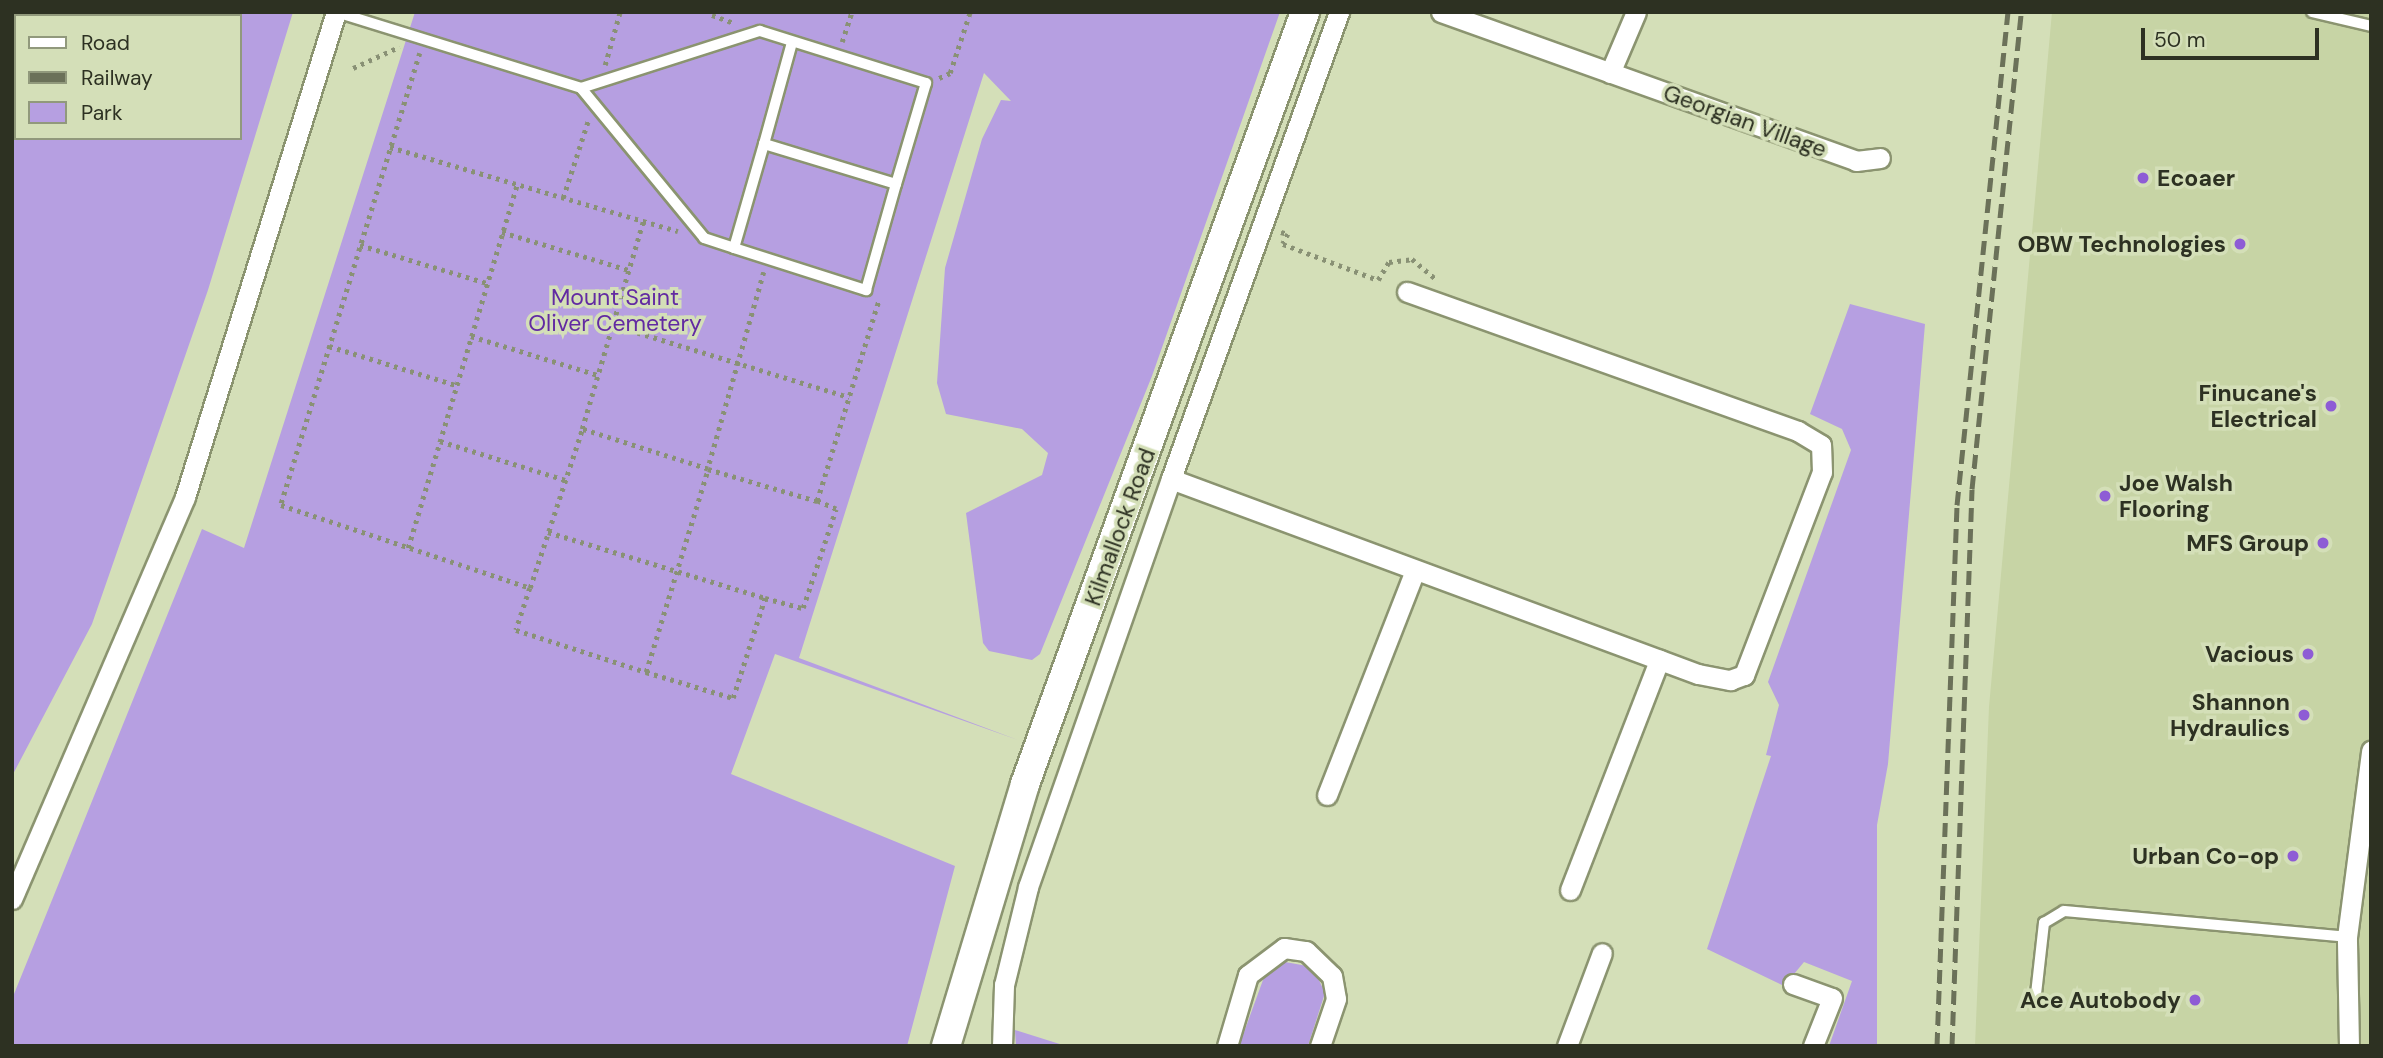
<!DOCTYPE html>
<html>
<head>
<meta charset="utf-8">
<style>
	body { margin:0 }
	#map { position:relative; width:2383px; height:1058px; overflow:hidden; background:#d4dfb8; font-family:"DM Sans",sans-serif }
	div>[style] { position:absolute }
	.built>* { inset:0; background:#c7d4a5 }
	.green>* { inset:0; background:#b69fe1 }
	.path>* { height:4.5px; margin-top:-2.25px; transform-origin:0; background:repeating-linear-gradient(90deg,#899175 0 3.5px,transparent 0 8.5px) }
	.roads { filter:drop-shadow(2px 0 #8b9470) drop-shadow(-2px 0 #8b9470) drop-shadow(0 2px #8b9470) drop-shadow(0 -2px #8b9470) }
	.service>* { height:10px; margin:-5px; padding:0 5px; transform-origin:5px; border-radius:5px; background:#fff }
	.minor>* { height:19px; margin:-9.5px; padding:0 9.5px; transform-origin:9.5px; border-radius:9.5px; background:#fff }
	.secondary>* { height:28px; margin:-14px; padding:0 14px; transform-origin:14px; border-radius:14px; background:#fff }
	.rail>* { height:5px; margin-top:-2.5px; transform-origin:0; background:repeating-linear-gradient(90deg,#6b7159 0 14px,transparent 0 21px) }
	.dots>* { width:19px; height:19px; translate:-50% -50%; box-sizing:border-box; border:4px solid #d4dfb8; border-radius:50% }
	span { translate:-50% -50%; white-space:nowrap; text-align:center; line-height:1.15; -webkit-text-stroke:7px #d4dfb8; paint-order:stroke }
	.street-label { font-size:23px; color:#2d3122 }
	.poi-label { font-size:23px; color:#2d3122; font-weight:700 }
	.left { translate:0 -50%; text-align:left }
	.right { translate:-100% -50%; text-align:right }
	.park-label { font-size:23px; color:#622aa2 }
	.frame { position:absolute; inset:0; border:14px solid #2d3122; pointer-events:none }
	.legend { position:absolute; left:14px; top:14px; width:228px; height:126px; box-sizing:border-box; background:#d4dfb8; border:2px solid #91997c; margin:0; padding:9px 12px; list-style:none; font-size:21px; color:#2d3122 }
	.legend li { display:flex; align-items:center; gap:14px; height:35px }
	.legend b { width:35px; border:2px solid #91997c }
	.scale { position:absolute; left:2141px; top:28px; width:178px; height:32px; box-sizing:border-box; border:4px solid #2d3122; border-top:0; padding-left:9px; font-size:21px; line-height:24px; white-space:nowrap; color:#2d3122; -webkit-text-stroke:5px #d4dfb8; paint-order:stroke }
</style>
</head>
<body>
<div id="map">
	<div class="built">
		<div style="clip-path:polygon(2052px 12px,2371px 12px,2371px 1046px,1975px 1046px,1989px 707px)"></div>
	</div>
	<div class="green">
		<div style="clip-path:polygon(evenodd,12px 12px,293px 12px,208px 290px,92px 624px,12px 776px,12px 12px,16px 16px,240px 16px,240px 138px,16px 138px,16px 16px)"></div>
		<div style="clip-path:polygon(415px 12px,1280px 12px,1152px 376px,1040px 654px,1032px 660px,989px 651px,983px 643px,966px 513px,1042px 475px,1048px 453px,1022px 429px,946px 414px,937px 383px,945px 268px,982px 139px,1001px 100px,1011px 101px,984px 73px,799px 658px,1021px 741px,775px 654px,731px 774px,955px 866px,907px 1046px,12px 1046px,12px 999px,202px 529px,244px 548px)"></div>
		<div style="clip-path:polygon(1850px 304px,1925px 324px,1888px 764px,1877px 825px,1877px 1046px,1829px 1046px,1852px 981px,1804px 962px,1784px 986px,1707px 949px,1771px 756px,1766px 755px,1779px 705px,1768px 682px,1851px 450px,1842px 429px,1810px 414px)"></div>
		<div style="clip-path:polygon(1285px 962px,1313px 967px,1325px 993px,1308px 1046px,1239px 1046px,1267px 969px)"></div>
		<div style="clip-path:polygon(1015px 1030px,1066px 1046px,1016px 1046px)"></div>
	</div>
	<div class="path">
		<div style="left:712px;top:15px;width:23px;rotate:20deg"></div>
		<div style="left:842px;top:42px;width:32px;rotate:-72deg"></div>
		<div style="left:420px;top:53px;width:473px;rotate:107.1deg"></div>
		<div style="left:281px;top:505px;width:262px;rotate:18.4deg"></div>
		<div style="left:530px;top:588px;width:44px;rotate:108.4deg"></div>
		<div style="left:516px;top:630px;width:137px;rotate:17.9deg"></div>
		<div style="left:646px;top:672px;width:212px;rotate:-73deg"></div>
		<div style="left:708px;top:469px;width:132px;rotate:-162.4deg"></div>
		<div style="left:582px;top:429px;width:216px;rotate:-73.6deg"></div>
		<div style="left:605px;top:65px;width:55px;rotate:-74.2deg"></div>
		<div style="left:353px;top:68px;width:51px;rotate:-24.5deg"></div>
		<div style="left:939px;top:78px;width:12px;rotate:-24deg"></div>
		<div style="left:950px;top:73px;width:64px;rotate:-71.8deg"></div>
		<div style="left:390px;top:147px;width:300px;rotate:16.3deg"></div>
		<div style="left:563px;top:198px;width:81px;rotate:-72deg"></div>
		<div style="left:502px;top:232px;width:133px;rotate:16.7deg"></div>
		<div style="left:1281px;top:232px;width:7px;rotate:16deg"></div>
		<div style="left:1288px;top:234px;width:11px;rotate:117deg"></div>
		<div style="left:1283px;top:244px;width:102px;rotate:20.8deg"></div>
		<div style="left:1378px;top:280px;width:21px;rotate:-59deg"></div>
		<div style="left:1389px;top:262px;width:23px;rotate:-7deg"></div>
		<div style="left:1412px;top:259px;width:33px;rotate:40deg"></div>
		<div style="left:360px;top:245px;width:133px;rotate:16.7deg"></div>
		<div style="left:764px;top:272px;width:205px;rotate:105.9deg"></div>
		<div style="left:708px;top:469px;width:114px;rotate:16.4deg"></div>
		<div style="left:817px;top:501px;width:210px;rotate:-72.9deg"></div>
		<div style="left:613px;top:325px;width:247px;rotate:17deg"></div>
		<div style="left:471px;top:336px;width:133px;rotate:17.1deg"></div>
		<div style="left:329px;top:346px;width:133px;rotate:17.1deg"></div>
		<div style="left:440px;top:441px;width:131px;rotate:17.3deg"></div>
		<div style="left:548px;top:532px;width:227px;rotate:16.9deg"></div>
		<div style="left:408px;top:548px;width:379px;rotate:-73.3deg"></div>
		<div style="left:530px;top:588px;width:166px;rotate:-71.8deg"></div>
		<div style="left:646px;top:672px;width:91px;rotate:16.6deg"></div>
		<div style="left:733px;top:698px;width:105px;rotate:-72.3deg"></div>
		<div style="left:765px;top:598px;width:39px;rotate:15deg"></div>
		<div style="left:803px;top:608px;width:104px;rotate:-71.6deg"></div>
		<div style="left:836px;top:509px;width:21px;rotate:-157deg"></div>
	</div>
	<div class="roads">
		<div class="service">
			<div style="left:336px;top:12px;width:257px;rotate:17.2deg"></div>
			<div style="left:581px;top:88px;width:194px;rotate:50.6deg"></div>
			<div style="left:704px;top:238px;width:32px;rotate:18deg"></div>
			<div style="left:2312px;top:12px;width:61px;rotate:13.3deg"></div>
			<div style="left:581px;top:88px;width:188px;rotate:-17.7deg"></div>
			<div style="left:760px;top:31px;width:174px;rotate:17.4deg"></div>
			<div style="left:926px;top:83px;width:105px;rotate:106.5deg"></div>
			<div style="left:896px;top:184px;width:138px;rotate:-163.1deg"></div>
			<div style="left:764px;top:144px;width:106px;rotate:-74.6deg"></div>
			<div style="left:764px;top:144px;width:108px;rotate:106.1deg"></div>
			<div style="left:734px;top:248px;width:139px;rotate:17.7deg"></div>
			<div style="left:866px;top:290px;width:110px;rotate:-74.2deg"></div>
			<div style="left:2035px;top:1003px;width:81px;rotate:-83.6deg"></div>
			<div style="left:2044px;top:923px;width:23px;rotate:-31deg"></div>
			<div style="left:2064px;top:911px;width:284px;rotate:5.2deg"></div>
		</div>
		<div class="minor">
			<div style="left:1339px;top:12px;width:496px;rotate:109.8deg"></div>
			<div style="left:1171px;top:479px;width:562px;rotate:20.31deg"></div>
			<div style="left:1698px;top:674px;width:33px;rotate:11deg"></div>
			<div style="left:1730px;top:680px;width:15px;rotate:-20deg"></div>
			<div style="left:1744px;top:675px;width:217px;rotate:-69deg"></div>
			<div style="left:1822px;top:472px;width:27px;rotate:-92deg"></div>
			<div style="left:1821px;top:445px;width:27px;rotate:-149deg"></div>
			<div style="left:1798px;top:431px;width:415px;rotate:-160.4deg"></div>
			<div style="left:1441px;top:12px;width:441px;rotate:19.7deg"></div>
			<div style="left:1856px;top:161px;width:24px;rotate:-7deg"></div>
			<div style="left:1610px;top:73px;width:66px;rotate:-66.9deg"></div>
			<div style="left:1327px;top:795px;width:238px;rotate:-68.6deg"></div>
			<div style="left:1570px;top:890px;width:247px;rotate:-68.8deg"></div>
			<div style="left:12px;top:899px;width:438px;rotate:-66.7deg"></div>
			<div style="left:185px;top:497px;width:508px;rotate:-72.71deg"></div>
			<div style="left:1793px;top:984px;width:41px;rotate:19.7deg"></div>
			<div style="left:1832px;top:998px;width:52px;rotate:111.6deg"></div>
			<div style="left:1002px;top:1046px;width:61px;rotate:-88.1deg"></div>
			<div style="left:1004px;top:985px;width:101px;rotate:-76.2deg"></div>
			<div style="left:1028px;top:887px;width:432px;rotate:-70.7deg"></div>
			<div style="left:1227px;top:1046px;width:74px;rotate:-73.5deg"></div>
			<div style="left:1248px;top:975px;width:45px;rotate:-36.9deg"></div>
			<div style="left:1284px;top:948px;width:22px;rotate:8deg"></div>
			<div style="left:1306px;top:951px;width:36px;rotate:44deg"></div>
			<div style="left:1332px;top:976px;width:23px;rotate:80deg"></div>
			<div style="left:1336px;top:999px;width:50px;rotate:108.8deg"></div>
			<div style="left:1567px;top:1046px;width:99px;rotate:-69.4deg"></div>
			<div style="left:2349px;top:1046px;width:109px;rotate:-91.1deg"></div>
			<div style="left:2347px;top:937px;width:188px;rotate:-82.6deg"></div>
		</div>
		<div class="secondary">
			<div style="left:946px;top:1046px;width:274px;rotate:-73.2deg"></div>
			<div style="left:1025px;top:784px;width:821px;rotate:-70.06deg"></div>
		</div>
	</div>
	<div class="rail">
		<div style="left:1937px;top:1046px;width:541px;rotate:-87.88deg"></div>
		<div style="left:1957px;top:505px;width:496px;rotate:-84.1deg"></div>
		<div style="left:1952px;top:1046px;width:557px;rotate:-87.94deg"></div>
		<div style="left:1972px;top:489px;width:480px;rotate:-84.1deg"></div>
	</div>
	<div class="dots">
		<div style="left:2143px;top:178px;background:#8e5cd5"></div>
		<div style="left:2240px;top:244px;background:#8e5cd5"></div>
		<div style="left:2331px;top:406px;background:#8e5cd5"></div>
		<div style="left:2105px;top:496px;background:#8e5cd5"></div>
		<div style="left:2323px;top:543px;background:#8e5cd5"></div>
		<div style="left:2308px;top:654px;background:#8e5cd5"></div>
		<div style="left:2304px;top:715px;background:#8e5cd5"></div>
		<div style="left:2293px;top:856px;background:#8e5cd5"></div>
		<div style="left:2195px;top:1000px;background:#8e5cd5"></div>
	</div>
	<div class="street-label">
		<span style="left:1745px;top:121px;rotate:20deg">Georgian Village</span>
		<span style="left:1120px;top:527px;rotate:-70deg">Kilmallock Road</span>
	</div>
	<div class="poi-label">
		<span class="left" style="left:2157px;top:178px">Ecoaer</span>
		<span class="right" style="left:2226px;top:244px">OBW Technologies</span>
		<span class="right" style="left:2317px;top:406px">Finucane's<br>Electrical</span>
		<span class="left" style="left:2119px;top:496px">Joe Walsh<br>Flooring</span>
		<span class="right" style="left:2309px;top:543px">MFS Group</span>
		<span class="right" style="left:2294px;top:654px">Vacious</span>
		<span class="right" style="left:2290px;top:715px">Shannon<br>Hydraulics</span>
		<span class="right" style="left:2279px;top:856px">Urban Co-op</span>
		<span class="right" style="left:2181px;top:1000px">Ace Autobody</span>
	</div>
	<div class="park-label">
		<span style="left:615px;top:310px">Mount Saint<br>Oliver Cemetery</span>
	</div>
	<div class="frame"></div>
	<ul class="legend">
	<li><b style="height:9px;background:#fff"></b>Road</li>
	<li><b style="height:9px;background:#6b7159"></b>Railway</li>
	<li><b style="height:19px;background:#b69fe1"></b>Park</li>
	</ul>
	<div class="scale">50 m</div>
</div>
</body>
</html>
